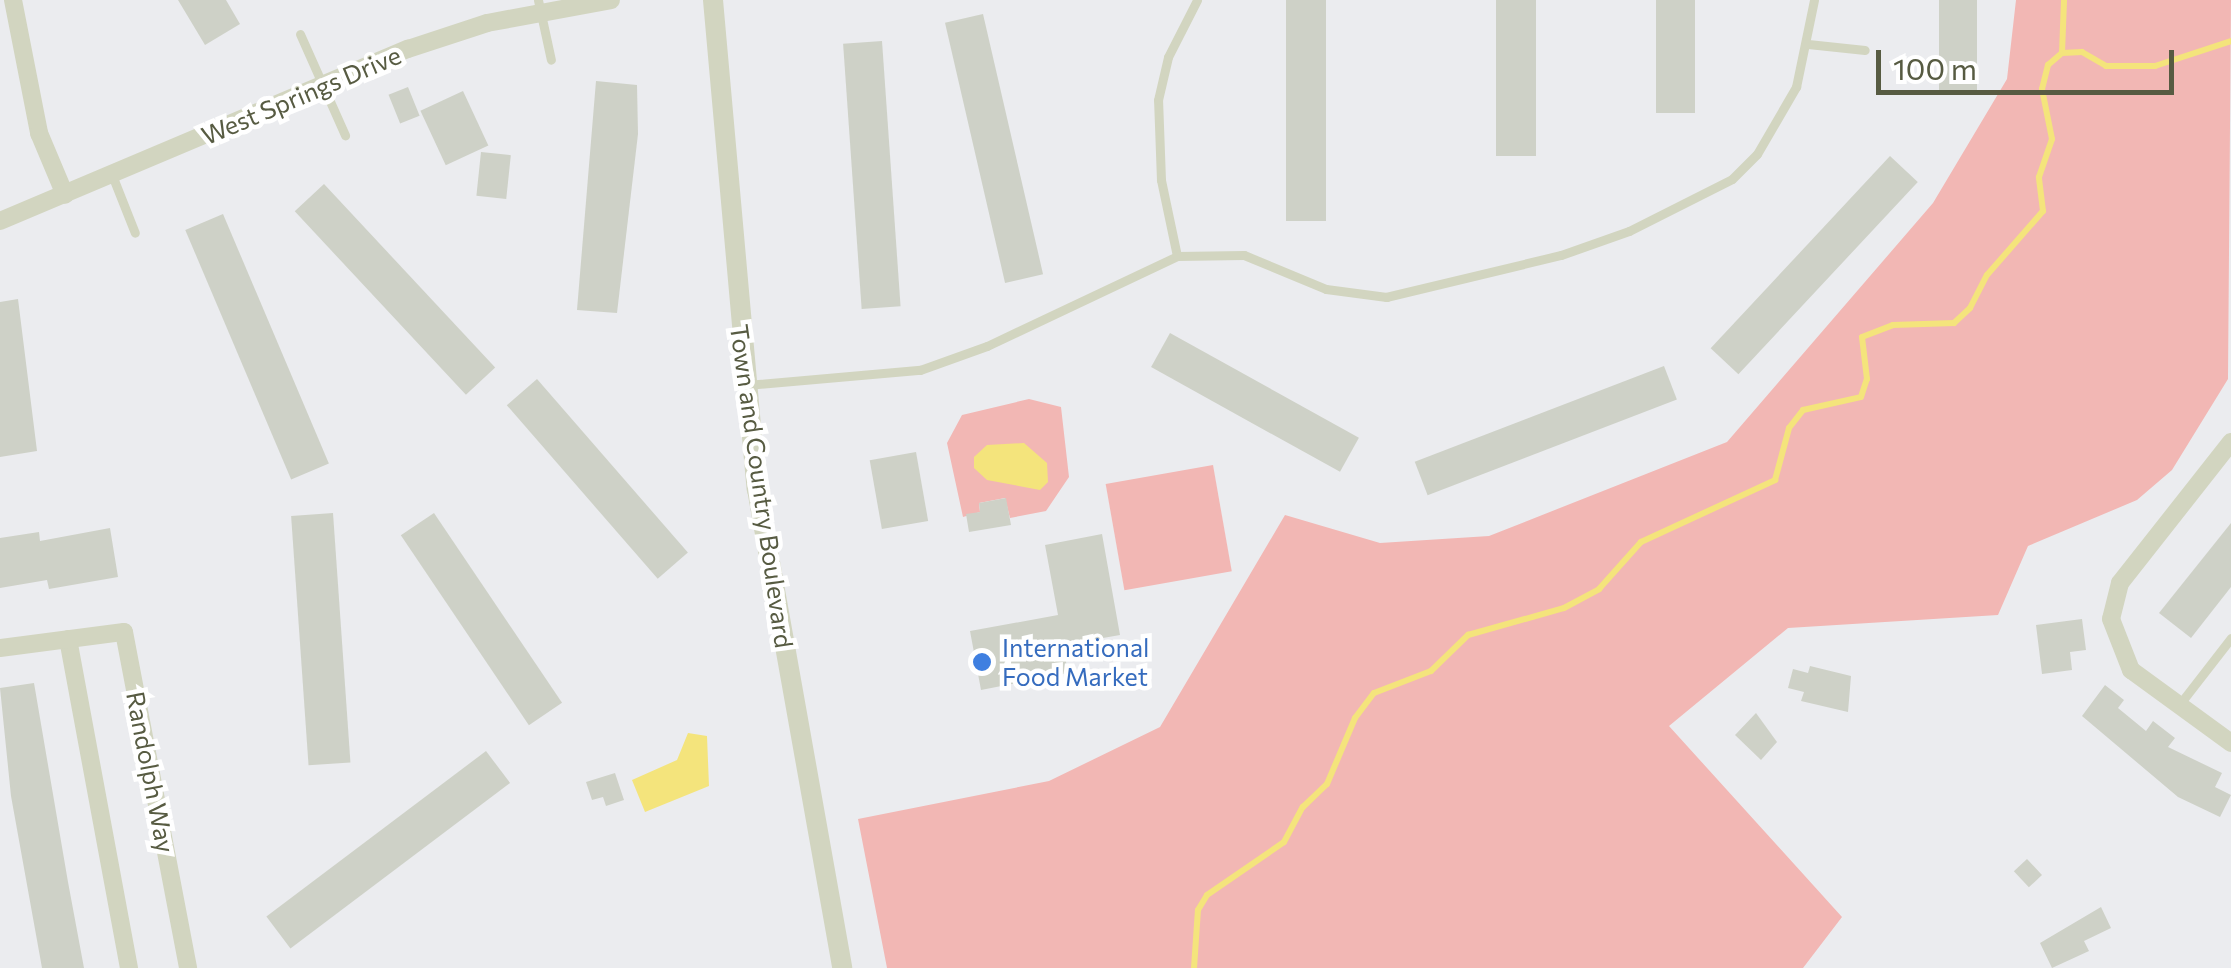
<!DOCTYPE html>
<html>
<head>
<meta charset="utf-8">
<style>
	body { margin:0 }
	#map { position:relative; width:2231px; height:968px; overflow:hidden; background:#ebecef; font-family:Commissioner,sans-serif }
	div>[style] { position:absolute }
	.green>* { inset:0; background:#f2b7b4; transform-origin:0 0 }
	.water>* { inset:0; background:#f4e47c }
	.stream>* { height:6px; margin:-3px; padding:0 3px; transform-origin:3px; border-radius:3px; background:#f4e47c }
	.building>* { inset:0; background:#ced1c7; transform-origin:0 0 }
	.service>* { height:9px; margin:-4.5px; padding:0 4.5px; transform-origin:4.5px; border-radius:4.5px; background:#d2d5c0 }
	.minor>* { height:18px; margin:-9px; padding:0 9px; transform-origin:9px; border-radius:9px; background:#d2d5c0 }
	.tertiary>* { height:20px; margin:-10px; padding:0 10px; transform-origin:10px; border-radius:10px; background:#d2d5c0 }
	.dots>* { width:28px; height:28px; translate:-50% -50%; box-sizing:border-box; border:5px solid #fff; border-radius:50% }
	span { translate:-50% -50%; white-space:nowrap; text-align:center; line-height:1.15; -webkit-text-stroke:9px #fff; paint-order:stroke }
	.street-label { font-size:25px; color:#575b42 }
	.shop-label { font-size:25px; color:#366cbe }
	.left { translate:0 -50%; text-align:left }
	.scale { position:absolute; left:1876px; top:50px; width:298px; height:45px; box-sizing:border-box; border:5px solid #575b42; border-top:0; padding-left:12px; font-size:30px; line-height:35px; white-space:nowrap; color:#575b42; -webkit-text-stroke:8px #fff; paint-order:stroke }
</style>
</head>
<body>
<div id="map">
	<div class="green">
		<div style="clip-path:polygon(2016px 0,2231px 0,2228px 379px,2172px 470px,2137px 500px,2028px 546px,1998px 615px,1788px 628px,1669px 726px,1842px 917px,1803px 968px,887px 968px,858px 819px,1049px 781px,1160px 727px,1285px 515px,1380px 543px,1489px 536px,1727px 442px,1933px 203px,2007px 79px)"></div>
		<div style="clip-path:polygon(1029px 399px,1061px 407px,1069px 477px,1046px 511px,1010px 518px,1005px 498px,979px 503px,980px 512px,963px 517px,947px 443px,962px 415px)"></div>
		<div style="left:1213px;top:465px;width:108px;height:109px;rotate:80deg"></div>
	</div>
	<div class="water">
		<div style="clip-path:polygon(1024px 443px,1047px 463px,1048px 482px,1040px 490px,987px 480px,974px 468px,974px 457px,987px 445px)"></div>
		<div style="clip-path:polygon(688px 733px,707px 736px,709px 786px,645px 812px,632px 780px,677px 760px)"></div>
	</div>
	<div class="stream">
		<div style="left:2062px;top:53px;width:20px;rotate:-3deg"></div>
		<div style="left:2082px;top:52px;width:28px;rotate:30deg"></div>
		<div style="left:2106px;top:66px;width:49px"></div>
		<div style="left:2155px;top:66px;width:80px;rotate:-18.2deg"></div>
		<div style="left:1194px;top:968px;width:58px;rotate:-86.1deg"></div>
		<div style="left:1198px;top:910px;width:17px;rotate:-59deg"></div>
		<div style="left:1207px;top:895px;width:93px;rotate:-34.5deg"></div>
		<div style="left:1284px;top:842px;width:40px;rotate:-62deg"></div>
		<div style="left:1303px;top:807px;width:33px;rotate:-44deg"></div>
		<div style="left:1327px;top:784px;width:72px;rotate:-67deg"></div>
		<div style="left:1355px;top:718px;width:31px;rotate:-53deg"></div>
		<div style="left:1374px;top:693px;width:61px;rotate:-21.1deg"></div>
		<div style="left:1431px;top:671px;width:52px;rotate:-44.2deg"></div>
		<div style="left:1468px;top:635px;width:100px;rotate:-15.7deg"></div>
		<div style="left:1564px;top:608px;width:40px;rotate:-28deg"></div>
		<div style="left:1599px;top:589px;width:63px;rotate:-48.2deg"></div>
		<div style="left:1641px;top:542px;width:148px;rotate:-24.8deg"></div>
		<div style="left:1775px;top:480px;width:54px;rotate:-74.9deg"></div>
		<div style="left:1789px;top:428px;width:23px;rotate:-52deg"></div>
		<div style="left:1803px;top:410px;width:59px;rotate:-12.6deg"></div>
		<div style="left:1861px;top:397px;width:19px;rotate:-72deg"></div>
		<div style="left:1867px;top:379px;width:42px;rotate:-96.8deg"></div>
		<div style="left:1862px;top:337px;width:33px;rotate:-21deg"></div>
		<div style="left:1893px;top:325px;width:61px;rotate:-1.9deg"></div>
		<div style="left:1954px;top:323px;width:22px;rotate:-43deg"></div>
		<div style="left:1970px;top:308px;width:37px;rotate:-63deg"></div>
		<div style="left:1987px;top:275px;width:85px;rotate:-48.8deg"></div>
		<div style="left:2043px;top:211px;width:34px;rotate:-97deg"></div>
		<div style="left:2039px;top:177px;width:40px;rotate:-71.1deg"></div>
		<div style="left:2052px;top:139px;width:51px;rotate:-101.3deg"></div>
		<div style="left:2042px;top:89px;width:25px;rotate:-76deg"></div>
		<div style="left:2048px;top:65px;width:18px;rotate:-41deg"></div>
		<div style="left:2062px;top:53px;width:53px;rotate:-87.8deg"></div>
	</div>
	<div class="building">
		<div style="clip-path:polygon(178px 0,226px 0,240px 24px,205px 45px)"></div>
		<div style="left:1286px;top:0;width:40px;height:221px"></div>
		<div style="left:1496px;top:0;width:40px;height:156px"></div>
		<div style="left:1656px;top:0;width:39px;height:113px"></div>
		<div style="left:1939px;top:0;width:38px;height:94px"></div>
		<div style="left:983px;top:14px;width:267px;height:39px;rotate:77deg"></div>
		<div style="left:882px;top:41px;width:266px;height:39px;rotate:86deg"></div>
		<div style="clip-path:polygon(596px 81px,637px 85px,638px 134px,617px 313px,577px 310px)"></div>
		<div style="left:408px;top:87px;width:31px;height:21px;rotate:68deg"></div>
		<div style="left:463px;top:91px;width:60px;height:47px;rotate:65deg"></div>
		<div style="left:481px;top:152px;width:30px;height:44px;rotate:6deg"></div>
		<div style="left:1890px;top:156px;width:38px;height:263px;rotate:43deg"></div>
		<div style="left:324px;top:184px;width:251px;height:40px;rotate:47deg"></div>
		<div style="left:223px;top:214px;width:271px;height:41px;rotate:67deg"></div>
		<div style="clip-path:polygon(18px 299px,37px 451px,0 457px,0 302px)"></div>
		<div style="left:1170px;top:333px;width:216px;height:39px;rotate:29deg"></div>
		<div style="left:1664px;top:366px;width:36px;height:267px;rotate:69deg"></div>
		<div style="left:537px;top:379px;width:230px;height:40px;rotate:49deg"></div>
		<div style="left:916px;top:452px;width:70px;height:47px;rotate:80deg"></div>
		<div style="clip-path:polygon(1006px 498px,1011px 525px,969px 532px,966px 514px,980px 512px,979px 503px)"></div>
		<div style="left:333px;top:513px;width:250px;height:42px;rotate:86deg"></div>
		<div style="left:434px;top:513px;width:229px;height:40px;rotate:56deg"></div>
		<div style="clip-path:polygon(2231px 523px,2231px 587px,2191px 638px,2159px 613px)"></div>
		<div style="clip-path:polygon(110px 528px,118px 577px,49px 589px,47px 580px,0 588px,0 538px,39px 532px,40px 541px)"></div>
		<div style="clip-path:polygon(1102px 534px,1120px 635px,1063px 645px,1068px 673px,981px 690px,970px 631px,1058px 615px,1045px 545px)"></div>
		<div style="clip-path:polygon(2082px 619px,2086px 650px,2070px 652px,2072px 670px,2042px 674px,2036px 625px)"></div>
		<div style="clip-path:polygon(1810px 666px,1851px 676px,1848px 712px,1801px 701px,1804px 692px,1788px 688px,1793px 669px,1808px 673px)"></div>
		<div style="clip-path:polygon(34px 683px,68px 882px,84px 968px,42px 968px,11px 796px,0 688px)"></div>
		<div style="clip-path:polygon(2105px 685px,2124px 700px,2118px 708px,2146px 731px,2153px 721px,2175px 738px,2168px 747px,2222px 773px,2215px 787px,2231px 795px,2220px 817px,2178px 797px,2082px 716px)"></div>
		<div style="clip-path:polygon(1756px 713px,1777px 742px,1761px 760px,1735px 735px)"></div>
		<div style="left:486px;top:751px;width:40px;height:275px;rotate:53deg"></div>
		<div style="clip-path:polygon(615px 773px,624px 800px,606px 806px,603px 797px,592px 800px,586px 782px)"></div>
		<div style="left:2027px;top:859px;width:22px;height:18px;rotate:47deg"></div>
		<div style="clip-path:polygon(2101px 907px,2111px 928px,2084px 941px,2089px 951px,2052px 968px,2040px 943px)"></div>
	</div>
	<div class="service">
		<div style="left:538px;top:0;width:61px;rotate:77.8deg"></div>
		<div style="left:300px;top:34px;width:111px;rotate:66deg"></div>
		<div style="left:1808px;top:44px;width:57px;rotate:6deg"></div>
		<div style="left:112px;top:175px;width:62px;rotate:68.4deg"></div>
		<div style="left:1177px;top:256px;width:78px;rotate:-101.9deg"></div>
		<div style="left:1161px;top:180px;width:80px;rotate:-92.1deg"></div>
		<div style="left:1158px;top:100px;width:44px;rotate:-76.9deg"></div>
		<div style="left:1168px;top:57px;width:64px;rotate:-63deg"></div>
		<div style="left:747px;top:385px;width:174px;rotate:-5deg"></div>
		<div style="left:920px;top:370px;width:71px;rotate:-19.7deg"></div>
		<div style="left:987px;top:346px;width:210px;rotate:-25.3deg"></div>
		<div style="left:1177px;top:256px;width:67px;rotate:-0.9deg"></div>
		<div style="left:1244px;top:255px;width:89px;rotate:22.5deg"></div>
		<div style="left:1326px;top:289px;width:61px;rotate:7.6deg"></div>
		<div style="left:1386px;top:297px;width:180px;rotate:-13.5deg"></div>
		<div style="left:1561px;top:255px;width:72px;rotate:-19.4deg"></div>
		<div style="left:1629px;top:231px;width:115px;rotate:-26.8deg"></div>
		<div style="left:1732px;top:179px;width:35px;rotate:-45deg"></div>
		<div style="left:1757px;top:154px;width:78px;rotate:-59.8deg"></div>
		<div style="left:1796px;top:87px;width:89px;rotate:-78.3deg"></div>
		<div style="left:2179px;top:705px;width:85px;rotate:-52.2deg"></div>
	</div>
	<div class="minor">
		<div style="left:13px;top:0;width:136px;rotate:78.9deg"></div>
		<div style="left:39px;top:133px;width:67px;rotate:67.2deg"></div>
		<div style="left:0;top:221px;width:443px;rotate:-22.9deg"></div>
		<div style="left:408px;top:49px;width:83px;rotate:-18.2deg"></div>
		<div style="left:487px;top:23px;width:126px;rotate:-10.5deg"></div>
		<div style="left:2231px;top:442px;width:179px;rotate:128.2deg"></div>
		<div style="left:2120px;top:583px;width:37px;rotate:104deg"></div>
		<div style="left:2111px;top:619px;width:55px;rotate:68.6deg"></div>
		<div style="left:2131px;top:670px;width:124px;rotate:36.1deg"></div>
		<div style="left:68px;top:639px;width:335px;rotate:79.5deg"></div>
		<div style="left:0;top:648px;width:125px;rotate:-7.4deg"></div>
		<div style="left:124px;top:632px;width:342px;rotate:79.2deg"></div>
	</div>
	<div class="tertiary">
		<div style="left:713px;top:0;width:491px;rotate:84.9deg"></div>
		<div style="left:757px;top:489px;width:486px;rotate:79.9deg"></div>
	</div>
	<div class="dots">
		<div style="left:982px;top:662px;background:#3f7fe0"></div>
	</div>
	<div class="street-label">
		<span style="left:301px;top:95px;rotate:-23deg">West Springs Drive</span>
		<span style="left:762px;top:486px;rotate:82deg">Town and Country Boulevard</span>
		<span style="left:151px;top:772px;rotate:79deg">Randolph Way</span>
	</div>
	<div class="shop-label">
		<span class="left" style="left:1002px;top:662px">International<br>Food Market</span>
	</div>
	<div class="scale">100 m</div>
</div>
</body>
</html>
